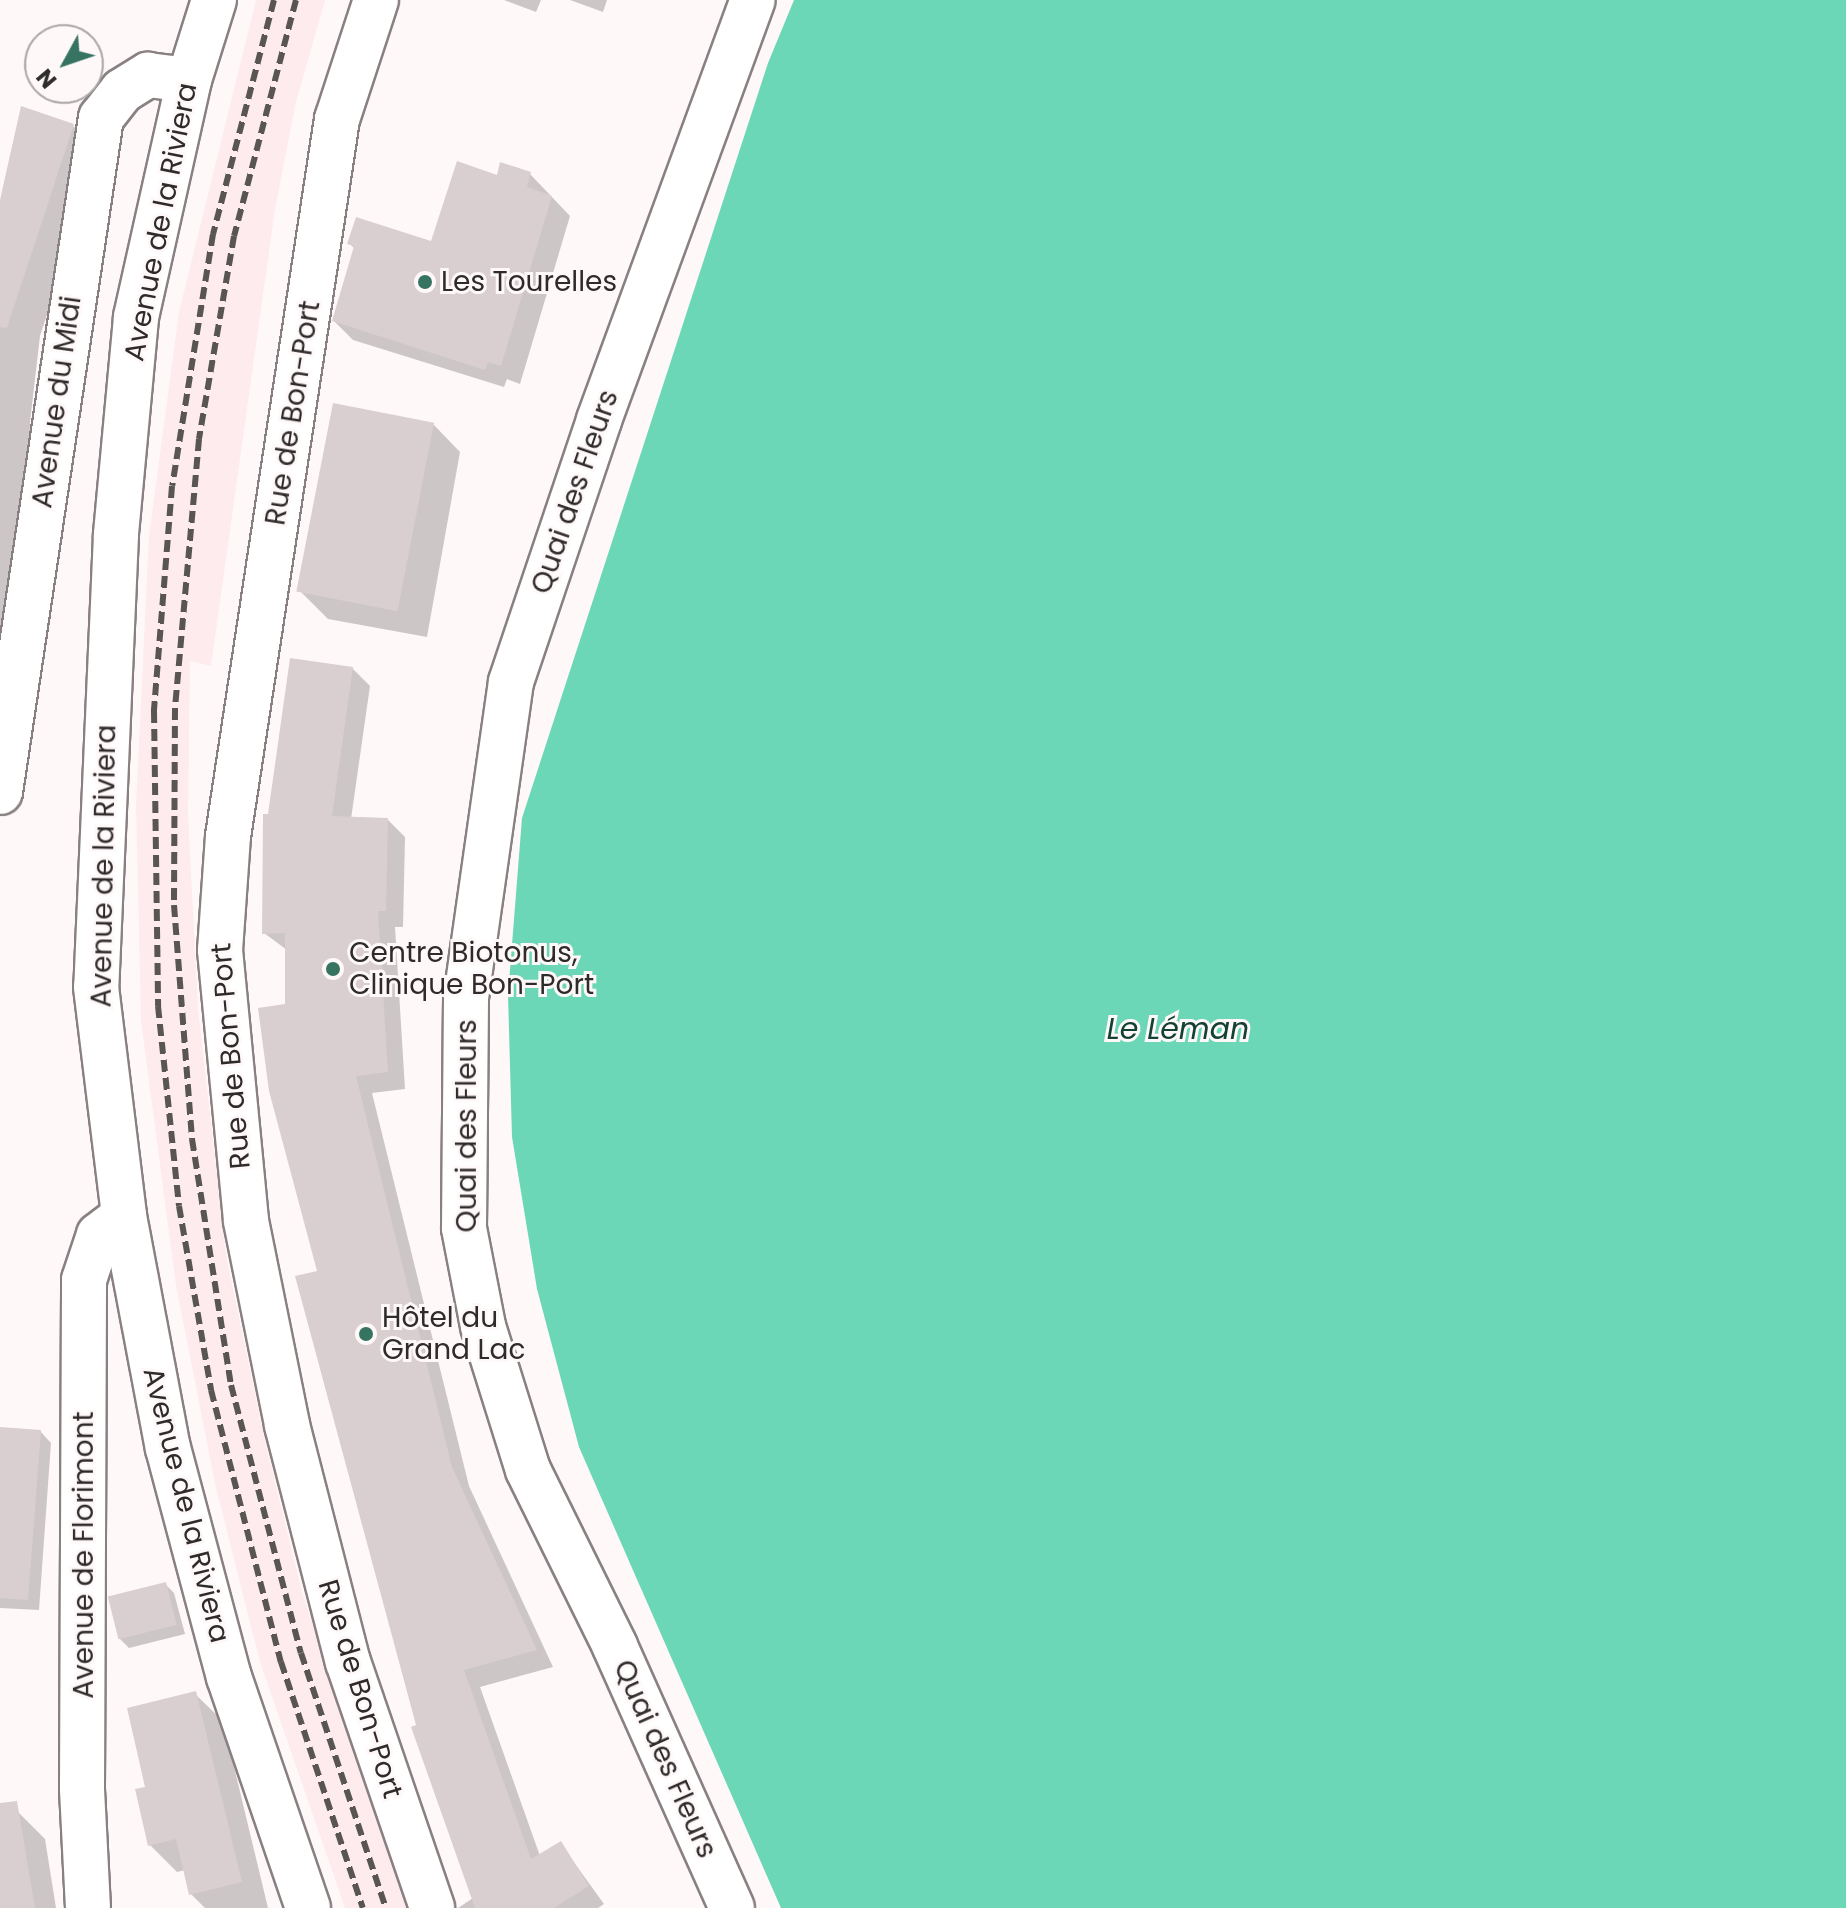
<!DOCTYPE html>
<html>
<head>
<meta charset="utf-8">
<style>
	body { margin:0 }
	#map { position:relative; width:1846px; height:1908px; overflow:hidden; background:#fff8f9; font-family:Poppins,sans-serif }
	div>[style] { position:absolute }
	.built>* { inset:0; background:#feebee }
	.water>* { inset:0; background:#6cd7b6 }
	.shadow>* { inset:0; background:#0003 }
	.building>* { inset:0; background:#d9cfd0; transform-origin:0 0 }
	.roads { filter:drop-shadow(2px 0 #898081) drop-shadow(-2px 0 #898081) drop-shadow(0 2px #898081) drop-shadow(0 -2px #898081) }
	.street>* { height:44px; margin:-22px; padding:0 22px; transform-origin:22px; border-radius:22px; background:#fff }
	.secondary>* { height:44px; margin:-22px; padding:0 22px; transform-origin:22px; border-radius:22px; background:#fff }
	.primary>* { height:44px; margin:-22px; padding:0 22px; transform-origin:22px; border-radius:22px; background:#fff }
	.rail>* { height:6px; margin-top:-3px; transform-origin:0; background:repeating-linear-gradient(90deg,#595555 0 12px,transparent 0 18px) }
	.dots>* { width:22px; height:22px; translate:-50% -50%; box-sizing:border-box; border:4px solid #fff8f9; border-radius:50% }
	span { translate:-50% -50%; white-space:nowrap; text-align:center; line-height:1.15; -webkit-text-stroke:6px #fff8f9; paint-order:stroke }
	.street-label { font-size:28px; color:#2e2b2b }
	.poi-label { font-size:28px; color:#2e2b2b }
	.left { translate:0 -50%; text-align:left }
	.water-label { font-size:30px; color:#124234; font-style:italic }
	.north { position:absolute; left:24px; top:24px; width:80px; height:80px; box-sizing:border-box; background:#fff8f9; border:2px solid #aba6a7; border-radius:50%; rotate:230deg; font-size:22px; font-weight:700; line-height:32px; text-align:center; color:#2e2b2b }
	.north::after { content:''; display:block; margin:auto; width:28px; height:36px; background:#367461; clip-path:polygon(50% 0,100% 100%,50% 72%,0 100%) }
</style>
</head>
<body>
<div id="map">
	<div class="built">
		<div style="clip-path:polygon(256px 0,325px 0,296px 102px,275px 209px,211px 666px,190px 661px,188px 815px,198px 1008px,226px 1255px,264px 1437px,302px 1592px,409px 1908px,345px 1908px,260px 1662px,216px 1488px,176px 1286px,141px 1021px,136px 805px,149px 536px,179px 312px)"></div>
	</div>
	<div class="water">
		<div style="clip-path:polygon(794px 0,1846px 0,1846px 1908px,781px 1908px,579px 1447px,537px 1289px,512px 1137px,508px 995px,522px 818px,768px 63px)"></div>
	</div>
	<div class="shadow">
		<div style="clip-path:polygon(504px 0,541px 0,536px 12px)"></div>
		<div style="clip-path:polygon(570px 0,607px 0,603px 12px)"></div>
		<div style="clip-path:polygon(73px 126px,100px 153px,40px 336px,30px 422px,25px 665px,0 729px,0 209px)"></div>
		<div style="clip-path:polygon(530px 174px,570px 216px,520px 384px,507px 379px,504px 387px,353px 340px,334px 321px,355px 249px,349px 243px,433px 243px,498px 177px)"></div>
		<div style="clip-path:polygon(433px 424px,460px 452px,427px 637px,328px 619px,301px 592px)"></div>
		<div style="clip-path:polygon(352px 668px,370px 686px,351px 819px,388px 820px,405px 837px,403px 927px,395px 927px,405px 1089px,372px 1093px,469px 1486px,553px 1667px,480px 1687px,540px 1856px,560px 1843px,604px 1904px,598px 1908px,458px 1908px,473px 1898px,419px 1726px,319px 1272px,287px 1006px,287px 950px,264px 933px,270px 816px)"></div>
		<div style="clip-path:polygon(0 1429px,40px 1431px,51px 1443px,39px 1610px,0 1608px)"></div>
		<div style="clip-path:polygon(165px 1584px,174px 1593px,185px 1634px,129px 1648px,120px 1639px)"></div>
		<div style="clip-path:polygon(195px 1694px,223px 1721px,268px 1908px,205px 1908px,191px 1894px,185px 1870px,177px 1872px,150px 1845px)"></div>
		<div style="clip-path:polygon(17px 1811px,45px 1839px,56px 1908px,0 1908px,0 1814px)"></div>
	</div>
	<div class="building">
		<div style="clip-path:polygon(21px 106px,74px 124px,7px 328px,0 327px,0 200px)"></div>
		<div style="clip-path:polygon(457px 161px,497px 175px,500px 162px,531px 172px,527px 187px,552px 196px,501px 366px,488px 362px,485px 370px,332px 321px,354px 246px,347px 244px,356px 217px,431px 241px)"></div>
		<div style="left:333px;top:403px;width:103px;height:192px;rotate:11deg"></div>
		<div style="clip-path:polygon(290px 658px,353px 667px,332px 816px,388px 818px,386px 911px,378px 911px,388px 1072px,356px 1076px,452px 1467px,537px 1650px,464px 1670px,531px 1859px,561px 1841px,589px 1886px,554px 1908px,475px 1908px,411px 1727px,416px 1725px,295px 1276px,317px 1271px,269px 1091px,258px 1008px,285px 1004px,285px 933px,262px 934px,263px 814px,268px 814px)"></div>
		<div style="clip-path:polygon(0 1427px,41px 1430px,28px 1600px,0 1598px)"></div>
		<div style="left:166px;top:1582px;width:44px;height:60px;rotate:76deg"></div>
		<div style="clip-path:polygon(196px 1691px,242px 1882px,189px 1895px,176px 1839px,148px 1846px,135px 1789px,145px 1787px,127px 1708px)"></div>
		<div style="clip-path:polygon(17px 1801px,35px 1908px,0 1908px,0 1803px)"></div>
	</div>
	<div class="roads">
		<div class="street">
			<div style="left:376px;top:0;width:125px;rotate:108.1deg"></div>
			<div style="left:337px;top:119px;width:725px;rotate:98.64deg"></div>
			<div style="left:228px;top:836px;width:114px;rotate:94deg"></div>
			<div style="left:220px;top:950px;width:272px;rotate:84.5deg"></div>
			<div style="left:246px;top:1221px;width:208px;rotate:78.6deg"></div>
			<div style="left:287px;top:1425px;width:245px;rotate:75.6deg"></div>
			<div style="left:348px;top:1662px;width:260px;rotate:71.1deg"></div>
			<div style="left:88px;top:1908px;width:120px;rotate:-92.9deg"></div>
			<div style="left:82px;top:1788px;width:508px;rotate:-89.77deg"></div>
			<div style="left:84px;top:1280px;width:47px;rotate:-71.6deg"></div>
			<div style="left:99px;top:1235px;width:31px;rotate:-37deg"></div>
			<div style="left:732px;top:1908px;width:287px;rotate:-114.1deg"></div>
			<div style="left:615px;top:1646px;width:196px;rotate:-116.3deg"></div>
			<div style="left:528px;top:1470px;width:151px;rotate:-107.4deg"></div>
			<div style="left:483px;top:1326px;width:100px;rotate:-101deg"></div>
			<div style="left:464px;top:1228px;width:230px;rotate:-89.5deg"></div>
			<div style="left:466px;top:998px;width:319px;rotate:-81.9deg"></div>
			<div style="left:511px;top:682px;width:276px;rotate:-71.4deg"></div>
			<div style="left:599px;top:420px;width:447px;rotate:-69.9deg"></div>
		</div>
		<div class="secondary">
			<div style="left:0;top:792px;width:682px;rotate:-81.48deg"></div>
			<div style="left:101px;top:118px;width:34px;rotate:-52deg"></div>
			<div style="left:122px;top:91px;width:31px;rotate:-32deg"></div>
			<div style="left:148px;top:75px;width:41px;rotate:7deg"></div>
		</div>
		<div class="primary">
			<div style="left:214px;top:0;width:84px;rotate:107.4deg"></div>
			<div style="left:189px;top:80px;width:244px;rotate:102.6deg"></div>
			<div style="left:136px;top:318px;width:218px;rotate:95.3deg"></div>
			<div style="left:116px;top:535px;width:452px;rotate:92.5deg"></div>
			<div style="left:96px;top:987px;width:231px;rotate:83deg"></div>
			<div style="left:124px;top:1216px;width:236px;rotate:79.3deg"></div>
			<div style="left:168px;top:1448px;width:237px;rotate:75.1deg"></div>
			<div style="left:229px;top:1677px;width:244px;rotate:71.1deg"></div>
		</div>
	</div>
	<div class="rail">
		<div style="left:274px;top:0;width:242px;rotate:104.6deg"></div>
		<div style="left:213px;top:234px;width:255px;rotate:99.2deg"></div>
		<div style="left:172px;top:486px;width:226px;rotate:94.6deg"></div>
		<div style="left:154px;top:711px;width:295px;rotate:89.2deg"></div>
		<div style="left:158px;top:1006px;width:201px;rotate:84deg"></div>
		<div style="left:179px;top:1206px;width:187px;rotate:80.1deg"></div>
		<div style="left:211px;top:1390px;width:281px;rotate:75.6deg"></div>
		<div style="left:281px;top:1662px;width:259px;rotate:71.6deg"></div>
		<div style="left:296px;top:0;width:244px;rotate:104.7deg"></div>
		<div style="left:234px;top:236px;width:206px;rotate:99.8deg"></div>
		<div style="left:199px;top:439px;width:270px;rotate:95.1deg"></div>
		<div style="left:175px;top:708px;width:197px;rotate:90.3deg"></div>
		<div style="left:174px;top:905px;width:235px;rotate:85.6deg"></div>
		<div style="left:192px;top:1139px;width:249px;rotate:81deg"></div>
		<div style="left:231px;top:1385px;width:277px;rotate:75.4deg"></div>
		<div style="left:301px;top:1653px;width:269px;rotate:71.6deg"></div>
	</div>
	<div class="dots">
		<div style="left:425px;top:282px;background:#367461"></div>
		<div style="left:333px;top:969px;background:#367461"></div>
		<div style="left:366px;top:1334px;background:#367461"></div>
	</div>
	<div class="street-label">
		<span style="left:161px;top:222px;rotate:-79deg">Avenue de la Riviera</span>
		<span style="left:57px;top:402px;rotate:-82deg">Avenue du Midi</span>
		<span style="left:293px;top:413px;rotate:-81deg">Rue de Bon-Port</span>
		<span style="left:575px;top:492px;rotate:-71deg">Quai des Fleurs</span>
		<span style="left:104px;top:866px;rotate:-89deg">Avenue de la Riviera</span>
		<span style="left:231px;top:1056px;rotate:-95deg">Rue de Bon-Port</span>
		<span style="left:467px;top:1126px;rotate:-90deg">Quai des Fleurs</span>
		<span style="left:186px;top:1505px;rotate:76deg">Avenue de la Riviera</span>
		<span style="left:84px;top:1555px;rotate:-90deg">Avenue de Florimont</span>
		<span style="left:360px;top:1689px;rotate:73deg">Rue de Bon-Port</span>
		<span style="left:665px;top:1759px;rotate:66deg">Quai des Fleurs</span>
	</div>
	<div class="poi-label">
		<span class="left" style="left:441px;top:282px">Les Tourelles</span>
		<span class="left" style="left:349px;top:969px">Centre Biotonus,<br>Clinique Bon-Port</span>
		<span class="left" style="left:382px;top:1334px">Hôtel du<br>Grand Lac</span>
	</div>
	<div class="water-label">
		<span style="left:1178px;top:1029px">Le Léman</span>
	</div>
	<div class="north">N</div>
</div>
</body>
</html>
